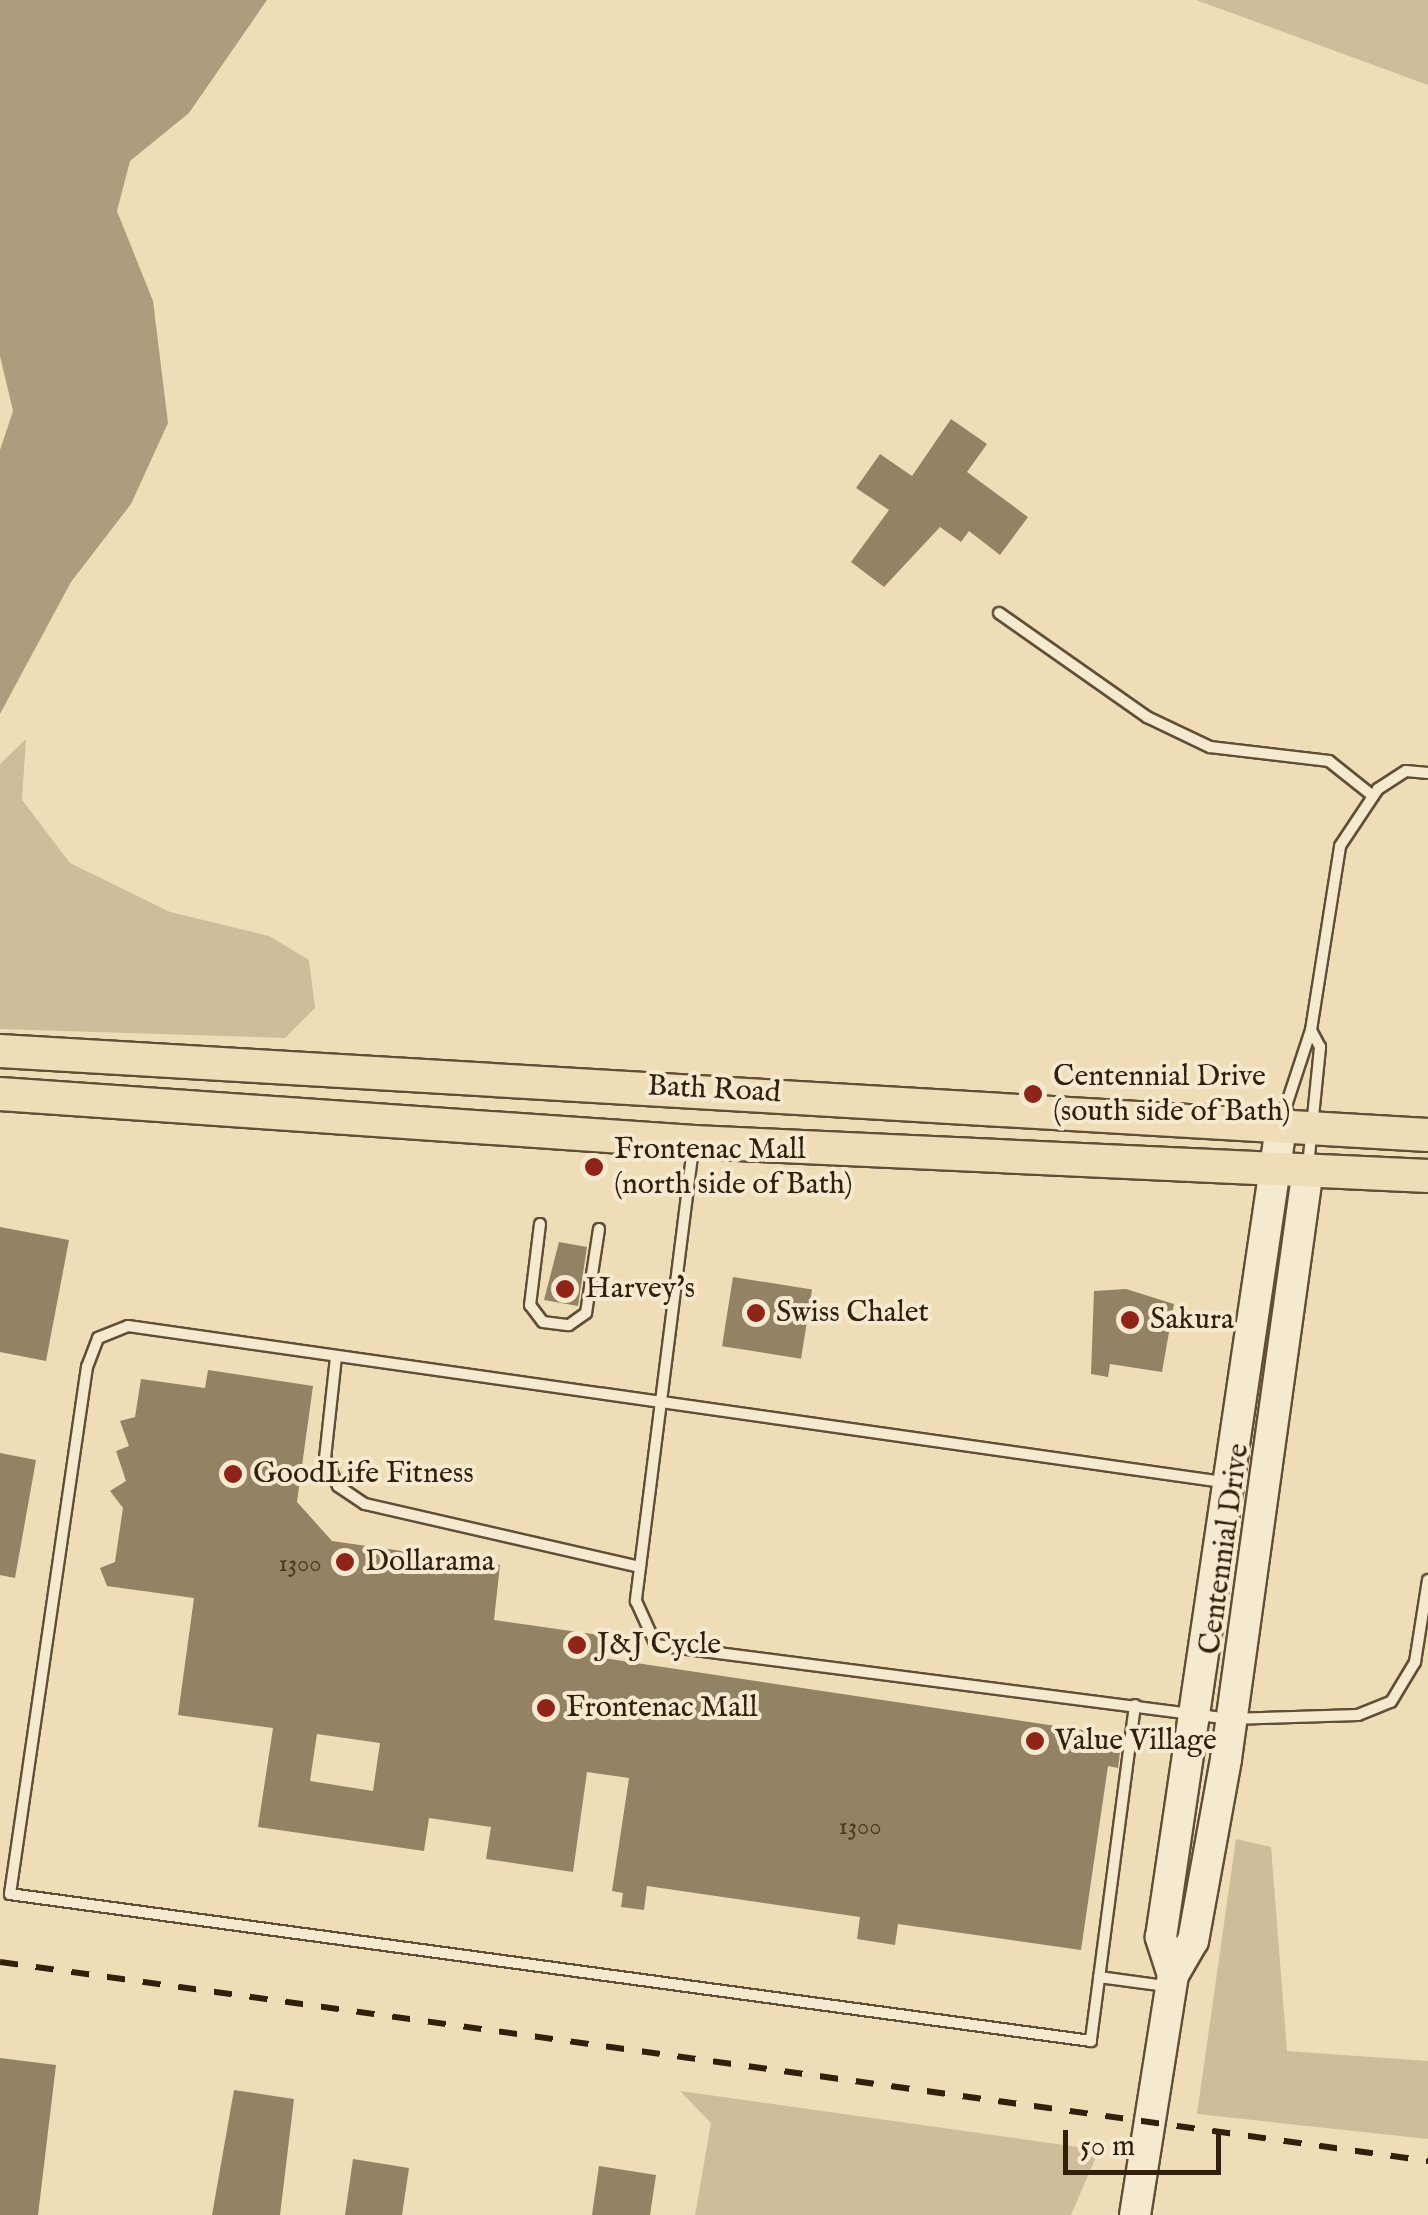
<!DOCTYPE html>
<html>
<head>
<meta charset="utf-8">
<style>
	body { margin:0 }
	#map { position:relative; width:1428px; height:2215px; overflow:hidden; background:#efddb7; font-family:"IM FELL English",serif }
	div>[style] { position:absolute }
	.green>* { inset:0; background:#cfbd9a }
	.water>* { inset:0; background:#af9c7d }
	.building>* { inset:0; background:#948265; transform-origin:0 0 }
	.roads { filter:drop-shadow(2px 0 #614e37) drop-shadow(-2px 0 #614e37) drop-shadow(0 2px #614e37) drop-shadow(0 -2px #614e37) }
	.lane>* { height:10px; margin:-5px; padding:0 5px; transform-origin:5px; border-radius:5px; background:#f5e9d0 }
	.secondary>* { height:30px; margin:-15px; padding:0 15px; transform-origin:15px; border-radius:15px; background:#f5e9d0 }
	.primary>* { height:32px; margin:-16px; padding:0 16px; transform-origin:16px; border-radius:16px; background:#efddb7 }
	.rail>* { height:6px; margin-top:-3px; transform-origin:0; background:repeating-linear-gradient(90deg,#321f0c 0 18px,transparent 0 36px) }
	.dots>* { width:28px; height:28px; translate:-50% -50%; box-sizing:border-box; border:5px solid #f5e9d0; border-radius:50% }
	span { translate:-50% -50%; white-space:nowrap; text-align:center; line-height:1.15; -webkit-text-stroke:8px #f5e9d0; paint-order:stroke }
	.number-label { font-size:25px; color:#4a3822 }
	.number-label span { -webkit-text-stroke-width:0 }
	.poi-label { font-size:30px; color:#321f0c }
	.left { translate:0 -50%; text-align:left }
	.street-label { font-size:30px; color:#321f0c }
	.scale { position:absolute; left:1063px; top:2130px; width:158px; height:45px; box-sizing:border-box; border:5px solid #321f0c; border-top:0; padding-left:12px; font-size:30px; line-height:35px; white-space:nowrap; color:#321f0c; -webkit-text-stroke:8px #f5e9d0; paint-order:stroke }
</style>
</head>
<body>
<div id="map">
	<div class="green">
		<div style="clip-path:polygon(1196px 0,1428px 0,1428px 85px)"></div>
		<div style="clip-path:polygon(26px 739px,22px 800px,70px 863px,170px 912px,269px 936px,309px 960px,315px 1008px,285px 1038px,0 1029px,0 764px)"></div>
		<div style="clip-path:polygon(1236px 1839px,1271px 1847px,1287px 2051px,1428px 2061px,1428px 2139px,1197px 2114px)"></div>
		<div style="clip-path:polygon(680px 2091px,1099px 2150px,1071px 2215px,695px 2215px,711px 2123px)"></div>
	</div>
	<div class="water">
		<div style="clip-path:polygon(0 0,267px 0,189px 113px,130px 161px,117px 211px,153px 301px,168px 423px,131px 504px,71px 582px,0 714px,0 450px,13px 411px,0 356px)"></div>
	</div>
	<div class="building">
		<div style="clip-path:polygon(951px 419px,987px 444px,967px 472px,1028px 517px,1000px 555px,969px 531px,961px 542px,940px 527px,884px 587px,851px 562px,889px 510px,856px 488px,880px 454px,912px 476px)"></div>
		<div style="clip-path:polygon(0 1227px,69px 1240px,46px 1361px,0 1352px)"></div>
		<div style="clip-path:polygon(559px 1242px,587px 1247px,578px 1306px,544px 1300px)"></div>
		<div style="left:733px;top:1277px;width:80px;height:70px;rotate:9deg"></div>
		<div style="clip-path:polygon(1126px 1289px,1174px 1304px,1162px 1372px,1110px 1364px,1108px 1377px,1091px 1374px,1094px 1291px)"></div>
		<div style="clip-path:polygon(evenodd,208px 1370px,313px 1386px,297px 1502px,332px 1541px,500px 1565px,494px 1620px,606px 1636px,603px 1658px,1122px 1736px,1118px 1768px,1108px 1766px,1081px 1950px,898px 1924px,895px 1945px,857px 1939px,860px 1917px,647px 1886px,644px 1910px,621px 1907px,623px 1893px,612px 1891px,629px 1778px,587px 1772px,573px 1872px,486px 1859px,491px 1827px,429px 1818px,424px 1851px,258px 1827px,273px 1728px,178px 1715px,194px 1598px,107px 1586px,100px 1568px,115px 1562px,123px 1508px,110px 1491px,126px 1481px,116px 1451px,129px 1446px,120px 1421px,135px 1417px,141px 1379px,205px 1388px,208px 1370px,317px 1734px,380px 1743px,373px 1791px,310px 1781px,317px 1734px)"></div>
		<div style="clip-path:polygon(0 1453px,36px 1460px,15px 1578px,0 1575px)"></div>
		<div style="clip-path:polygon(0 2058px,56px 2065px,38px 2215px,0 2215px)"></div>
		<div style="clip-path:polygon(234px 2090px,294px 2099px,280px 2215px,212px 2215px)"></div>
		<div style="clip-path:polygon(353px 2159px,409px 2168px,402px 2215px,345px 2215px)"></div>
		<div style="clip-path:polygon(599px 2166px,656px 2175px,650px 2215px,592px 2215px)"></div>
	</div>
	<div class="roads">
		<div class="lane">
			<div style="left:999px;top:613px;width:181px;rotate:35.1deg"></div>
			<div style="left:1147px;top:717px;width:70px;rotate:25.5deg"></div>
			<div style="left:1210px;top:747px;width:120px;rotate:6.7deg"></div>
			<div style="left:1329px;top:761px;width:56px;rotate:38.5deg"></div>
			<div style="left:1283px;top:1115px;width:89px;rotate:-71.8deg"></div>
			<div style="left:1311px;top:1030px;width:186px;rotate:-81deg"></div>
			<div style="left:1340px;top:846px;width:69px;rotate:-56.3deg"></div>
			<div style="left:1378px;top:789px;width:33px;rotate:-33deg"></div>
			<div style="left:1406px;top:771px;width:22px;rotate:5deg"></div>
			<div style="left:693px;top:1148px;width:457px;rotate:97.2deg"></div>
			<div style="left:636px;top:1601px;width:48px;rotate:65.6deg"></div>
			<div style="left:656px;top:1645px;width:579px;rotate:7.35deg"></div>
			<div style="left:1230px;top:1719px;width:128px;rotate:-1.8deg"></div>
			<div style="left:1358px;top:1715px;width:35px;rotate:-22deg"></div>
			<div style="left:1391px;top:1702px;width:47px;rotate:-59deg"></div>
			<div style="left:1415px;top:1662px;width:83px;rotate:-81deg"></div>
			<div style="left:1308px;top:1166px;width:120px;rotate:-84.2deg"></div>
			<div style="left:1320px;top:1047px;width:19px;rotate:-118deg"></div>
			<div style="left:540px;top:1224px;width:82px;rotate:97deg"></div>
			<div style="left:530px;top:1305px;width:21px;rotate:53deg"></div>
			<div style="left:543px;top:1322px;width:26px;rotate:7deg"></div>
			<div style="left:569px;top:1325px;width:21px;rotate:-35deg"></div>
			<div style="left:586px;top:1313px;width:85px;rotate:-81.2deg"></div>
			<div style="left:336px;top:1357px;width:102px;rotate:96.2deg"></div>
			<div style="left:325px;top:1458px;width:31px;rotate:65deg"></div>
			<div style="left:338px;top:1486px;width:32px;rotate:34deg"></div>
			<div style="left:365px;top:1504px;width:282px;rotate:12.9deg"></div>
			<div style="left:1135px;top:1705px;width:339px;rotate:97.5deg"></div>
			<div style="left:1091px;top:2041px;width:1091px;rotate:-172.26deg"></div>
			<div style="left:10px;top:1894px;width:533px;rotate:-81.69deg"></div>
			<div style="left:87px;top:1367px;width:31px;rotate:-69deg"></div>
			<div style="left:98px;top:1338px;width:32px;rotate:-22deg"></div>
			<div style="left:128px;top:1326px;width:1106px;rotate:8.11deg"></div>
			<div style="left:1099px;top:1977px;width:68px;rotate:7.7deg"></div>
		</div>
		<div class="secondary">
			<div style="left:1173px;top:1975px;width:40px;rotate:-108deg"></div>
			<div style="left:1161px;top:1937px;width:825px;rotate:-81.57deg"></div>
			<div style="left:1135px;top:2215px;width:243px;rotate:-81deg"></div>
			<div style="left:1173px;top:1975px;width:39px;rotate:-60deg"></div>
			<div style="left:1193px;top:1941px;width:185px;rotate:-79.7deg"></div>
			<div style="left:1226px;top:1759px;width:596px;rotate:-82.09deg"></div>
		</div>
		<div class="primary">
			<div style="left:0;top:1051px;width:1430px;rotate:3.37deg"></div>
			<div style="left:0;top:1094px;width:696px;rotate:3.96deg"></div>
			<div style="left:694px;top:1142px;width:735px;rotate:2.65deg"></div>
		</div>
	</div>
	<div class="rail">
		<div style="left:0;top:1962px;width:1442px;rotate:7.93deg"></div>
	</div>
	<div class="dots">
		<div style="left:1033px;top:1094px;background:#8f2418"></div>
		<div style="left:594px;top:1167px;background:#8f2418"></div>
		<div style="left:565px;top:1289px;background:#8f2418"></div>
		<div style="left:756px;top:1313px;background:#8f2418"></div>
		<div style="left:1130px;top:1320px;background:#8f2418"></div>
		<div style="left:233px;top:1474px;background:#8f2418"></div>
		<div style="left:345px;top:1562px;background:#8f2418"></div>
		<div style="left:577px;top:1645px;background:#8f2418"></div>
		<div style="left:546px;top:1708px;background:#8f2418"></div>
		<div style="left:1035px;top:1741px;background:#8f2418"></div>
	</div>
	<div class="number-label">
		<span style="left:300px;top:1564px">1300</span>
		<span style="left:860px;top:1827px">1300</span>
	</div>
	<div class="poi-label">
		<span class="left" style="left:1053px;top:1094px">Centennial Drive<br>(south side of Bath)</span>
		<span class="left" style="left:614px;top:1167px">Frontenac Mall<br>(north side of Bath)</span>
		<span class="left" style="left:585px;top:1289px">Harvey's</span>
		<span class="left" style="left:776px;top:1313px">Swiss Chalet</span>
		<span class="left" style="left:1150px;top:1320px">Sakura</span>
		<span class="left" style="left:253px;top:1474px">GoodLife Fitness</span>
		<span class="left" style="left:365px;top:1562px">Dollarama</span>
		<span class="left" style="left:597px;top:1645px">J&amp;J Cycle</span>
		<span class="left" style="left:566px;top:1708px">Frontenac Mall</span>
		<span class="left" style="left:1055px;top:1741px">Value Village</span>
	</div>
	<div class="street-label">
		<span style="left:714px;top:1090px;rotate:3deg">Bath Road</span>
		<span style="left:1225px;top:1549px;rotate:-82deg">Centennial Drive</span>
	</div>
	<div class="scale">50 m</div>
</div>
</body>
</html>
